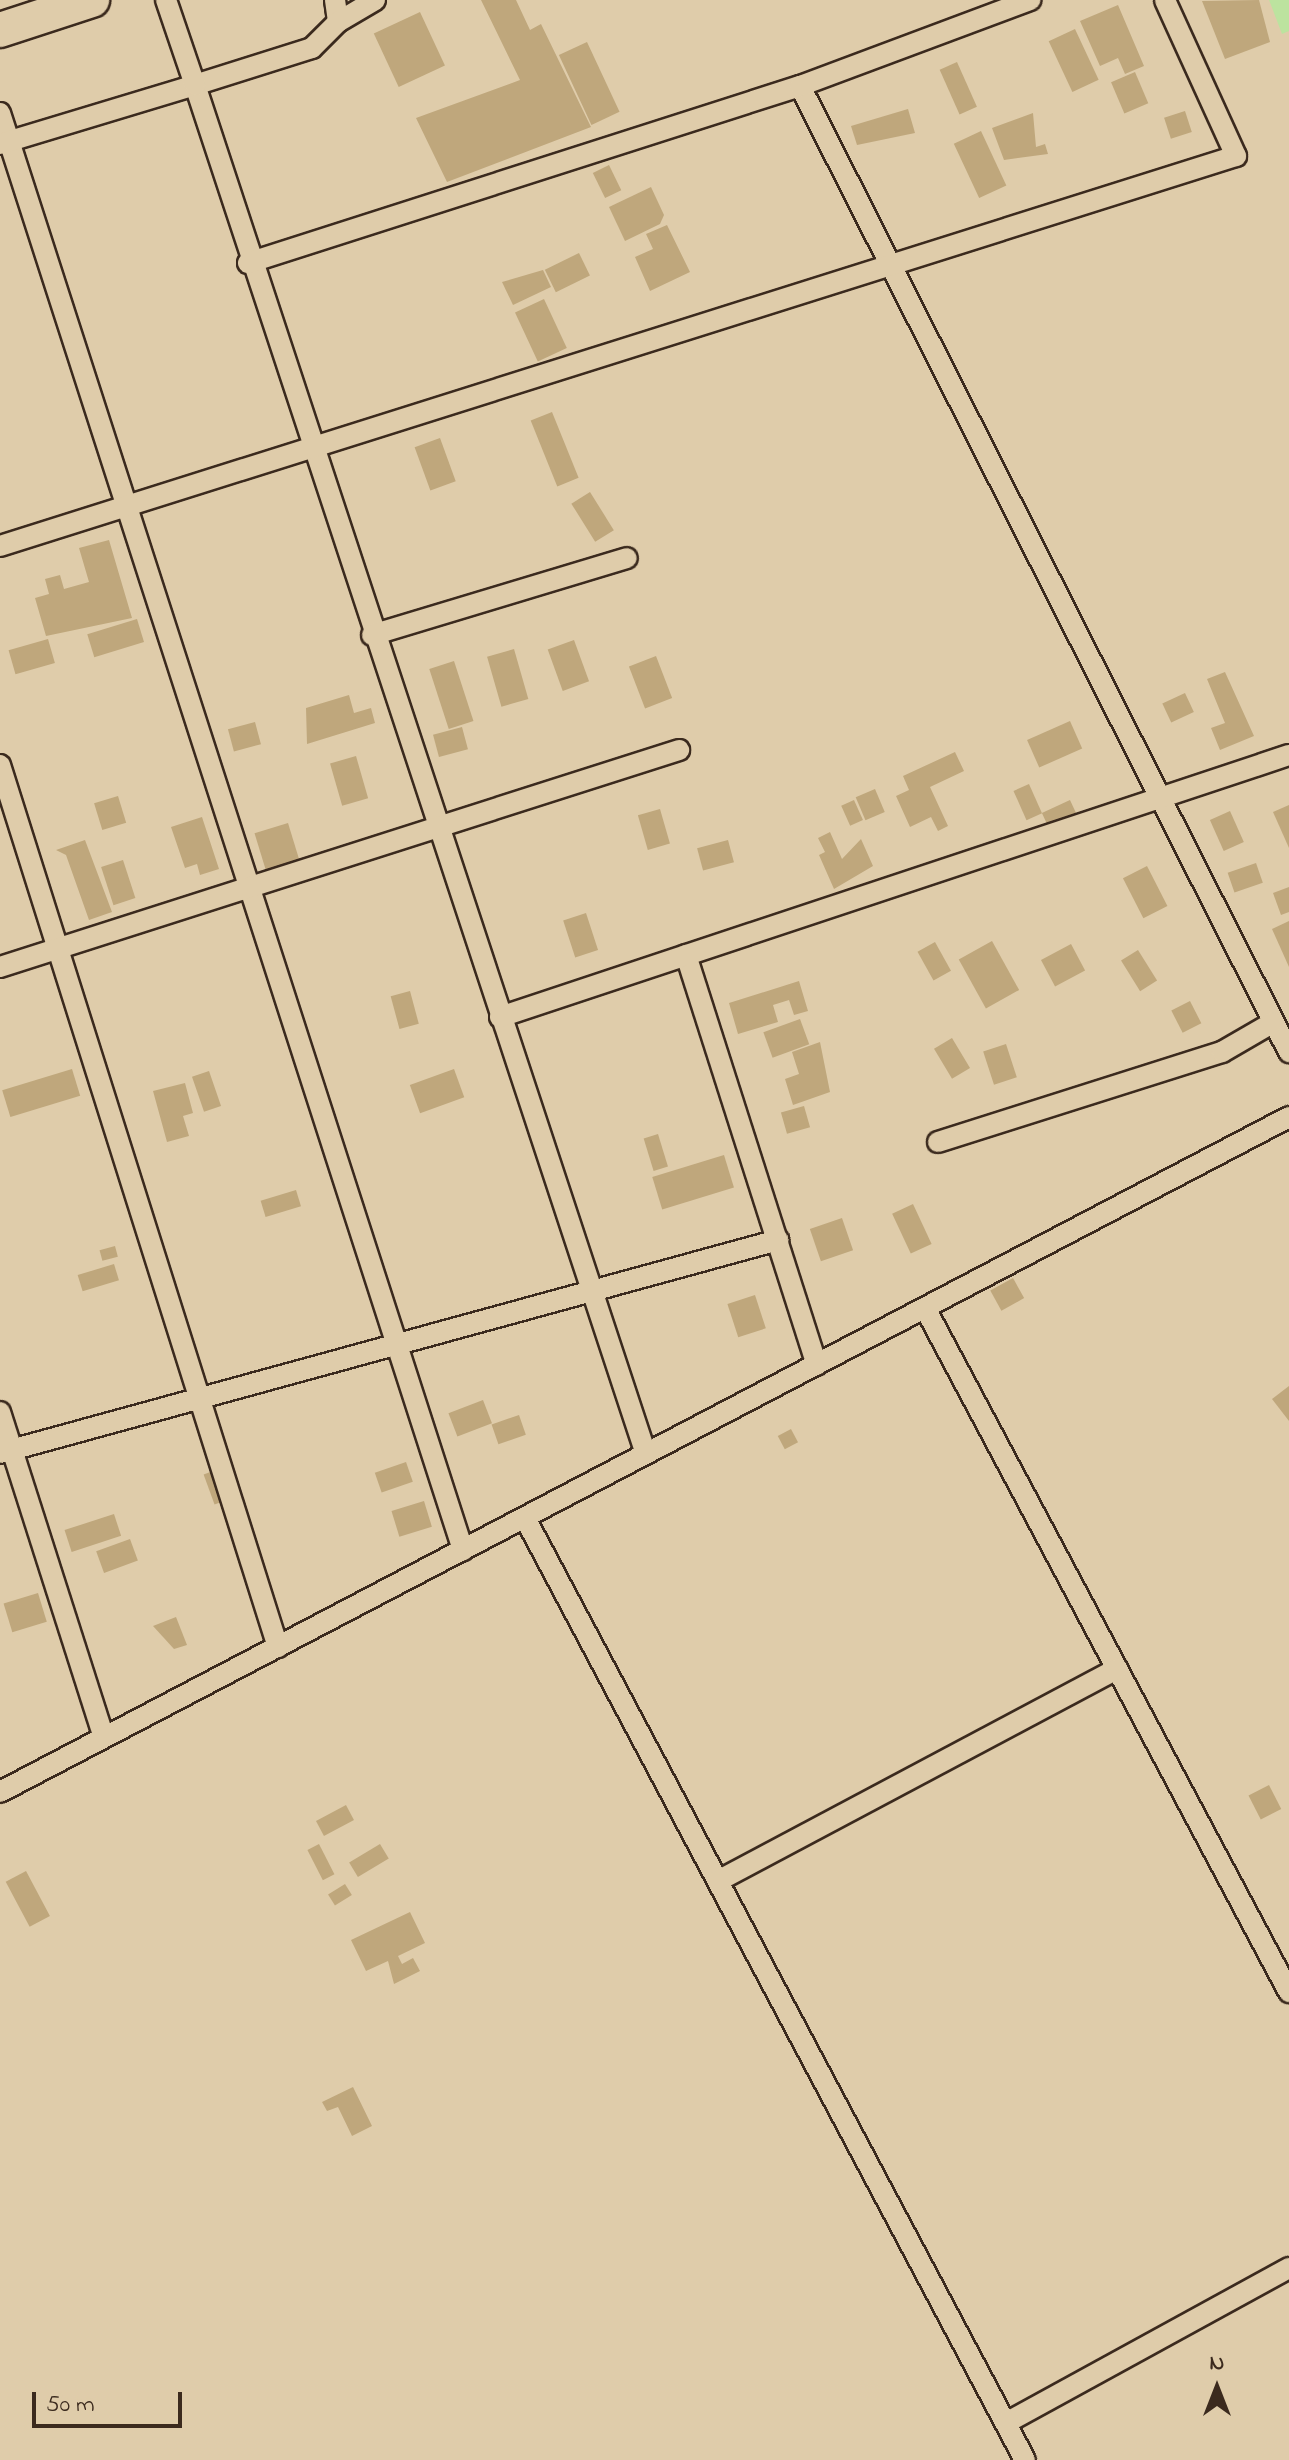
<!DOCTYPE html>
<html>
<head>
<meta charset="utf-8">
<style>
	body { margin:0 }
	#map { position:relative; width:1289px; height:2460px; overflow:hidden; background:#dfccaa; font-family:"Indie Flower",sans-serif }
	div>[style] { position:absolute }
	.green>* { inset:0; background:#bce39f }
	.building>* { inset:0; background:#bfa77c; transform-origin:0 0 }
	.roads { filter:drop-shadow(2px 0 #3b2a1e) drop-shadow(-2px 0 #3b2a1e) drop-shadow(0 2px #3b2a1e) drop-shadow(0 -2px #3b2a1e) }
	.minor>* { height:20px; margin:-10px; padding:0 10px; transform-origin:10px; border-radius:10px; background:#dfccaa }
	.trunk>* { height:34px; margin:-17px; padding:0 17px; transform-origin:17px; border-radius:17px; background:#dfccaa }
	span { translate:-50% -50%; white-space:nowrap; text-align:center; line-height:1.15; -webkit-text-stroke:6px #dfccaa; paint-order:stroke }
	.north { position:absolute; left:1177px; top:2348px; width:80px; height:80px; -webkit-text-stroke:6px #dfccaa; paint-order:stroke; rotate:0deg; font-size:22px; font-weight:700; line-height:32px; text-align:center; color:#3b2a1e }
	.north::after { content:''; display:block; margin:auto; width:28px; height:36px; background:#3b2a1e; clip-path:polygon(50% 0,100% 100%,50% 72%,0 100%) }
	.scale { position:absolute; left:32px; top:2392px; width:150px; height:36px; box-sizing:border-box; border:4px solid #3b2a1e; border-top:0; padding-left:10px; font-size:24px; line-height:28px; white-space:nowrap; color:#3b2a1e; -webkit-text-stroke:6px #dfccaa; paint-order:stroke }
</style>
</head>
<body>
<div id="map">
	<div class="green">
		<div style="clip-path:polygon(1269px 0,1289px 0,1289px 31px,1282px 34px)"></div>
	</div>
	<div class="building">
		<div style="clip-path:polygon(481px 0,516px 0,530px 30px,541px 24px,591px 127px,447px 182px,416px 118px,520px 80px)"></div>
		<div style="clip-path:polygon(1259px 0,1270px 42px,1225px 59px,1202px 1px)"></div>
		<div style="clip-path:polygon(1118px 5px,1144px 66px,1125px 74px,1118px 58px,1100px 66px,1080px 21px)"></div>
		<div style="left:420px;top:12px;width:59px;height:51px;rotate:65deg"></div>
		<div style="left:1075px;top:29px;width:56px;height:29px;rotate:65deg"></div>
		<div style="left:587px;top:42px;width:77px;height:31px;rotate:65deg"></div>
		<div style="left:957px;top:62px;width:49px;height:19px;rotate:66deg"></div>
		<div style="left:1135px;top:72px;width:34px;height:26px;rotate:67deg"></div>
		<div style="clip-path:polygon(908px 109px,915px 133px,857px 145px,851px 126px)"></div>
		<div style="left:1185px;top:111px;width:22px;height:22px;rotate:72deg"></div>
		<div style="clip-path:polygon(1033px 113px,1036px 147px,1045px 144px,1048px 154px,1004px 160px,992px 128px)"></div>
		<div style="left:981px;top:131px;width:60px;height:30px;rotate:65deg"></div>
		<div style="left:609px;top:165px;width:28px;height:18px;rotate:64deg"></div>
		<div style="clip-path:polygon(651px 187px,664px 215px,660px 224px,625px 241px,609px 207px)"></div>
		<div style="clip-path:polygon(667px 225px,690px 272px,650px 291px,635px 257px,653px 249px,646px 234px)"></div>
		<div style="left:579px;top:253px;width:25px;height:38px;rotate:64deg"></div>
		<div style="clip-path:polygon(543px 270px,551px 287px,513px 305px,502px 282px)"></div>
		<div style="left:544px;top:299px;width:54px;height:32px;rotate:65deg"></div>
		<div style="left:552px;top:412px;width:71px;height:23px;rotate:68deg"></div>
		<div style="left:440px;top:438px;width:46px;height:27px;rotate:70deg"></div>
		<div style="left:590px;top:492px;width:45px;height:22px;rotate:58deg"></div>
		<div style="clip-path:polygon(109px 540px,132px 618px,46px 636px,35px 598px,49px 594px,45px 579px,60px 575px,64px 589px,89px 582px,79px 548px)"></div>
		<div style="left:137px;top:619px;width:24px;height:52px;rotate:73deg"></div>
		<div style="left:48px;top:639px;width:25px;height:41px;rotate:74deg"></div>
		<div style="left:574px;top:640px;width:44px;height:28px;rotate:70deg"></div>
		<div style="left:514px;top:649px;width:52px;height:28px;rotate:74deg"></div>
		<div style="left:656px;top:656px;width:45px;height:29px;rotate:69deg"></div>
		<div style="left:454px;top:661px;width:63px;height:26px;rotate:72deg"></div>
		<div style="clip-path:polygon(1225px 672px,1254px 736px,1220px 750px,1211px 728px,1225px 723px,1207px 679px)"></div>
		<div style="left:1185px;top:693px;width:21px;height:25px;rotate:65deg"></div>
		<div style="clip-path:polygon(349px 695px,354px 713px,371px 708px,375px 723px,307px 744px,306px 708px)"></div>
		<div style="left:1070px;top:721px;width:30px;height:47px;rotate:66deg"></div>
		<div style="left:255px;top:722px;width:23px;height:28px;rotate:75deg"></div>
		<div style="left:462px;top:727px;width:23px;height:30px;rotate:75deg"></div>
		<div style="clip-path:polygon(955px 752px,964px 771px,930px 787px,948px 826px,938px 831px,931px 817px,910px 827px,896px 796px,909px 790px,903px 776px)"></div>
		<div style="left:356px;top:756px;width:44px;height:27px;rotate:74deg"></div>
		<div style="left:1029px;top:784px;width:32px;height:17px;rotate:66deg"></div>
		<div style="left:875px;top:789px;width:25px;height:21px;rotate:67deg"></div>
		<div style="left:118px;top:796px;width:28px;height:25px;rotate:73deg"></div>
		<div style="left:854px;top:800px;width:22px;height:14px;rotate:66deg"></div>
		<div style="left:1070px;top:800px;width:17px;height:31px;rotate:65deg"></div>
		<div style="clip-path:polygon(1289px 805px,1289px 848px,1273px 812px)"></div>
		<div style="left:660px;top:809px;width:36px;height:23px;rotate:74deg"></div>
		<div style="left:1230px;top:811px;width:34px;height:22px;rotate:66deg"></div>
		<div style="clip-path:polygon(202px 817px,219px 869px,200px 875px,197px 864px,185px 868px,171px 827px)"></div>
		<div style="left:288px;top:823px;width:39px;height:35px;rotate:73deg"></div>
		<div style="clip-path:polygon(830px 832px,842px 859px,861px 839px,873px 866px,834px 889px,819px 855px,825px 852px,818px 838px)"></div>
		<div style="clip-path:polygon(85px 840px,112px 912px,89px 920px,66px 855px,56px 850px)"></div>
		<div style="left:728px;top:840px;width:23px;height:32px;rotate:75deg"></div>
		<div style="left:123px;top:860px;width:40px;height:23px;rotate:72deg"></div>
		<div style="left:1256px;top:863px;width:21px;height:30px;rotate:71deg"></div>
		<div style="left:1147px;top:866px;width:45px;height:27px;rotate:63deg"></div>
		<div style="clip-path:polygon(1289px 887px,1289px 912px,1281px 915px,1273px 893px)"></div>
		<div style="left:586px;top:913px;width:39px;height:24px;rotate:72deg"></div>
		<div style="clip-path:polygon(1289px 921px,1289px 967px,1272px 929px)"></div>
		<div style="left:992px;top:941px;width:56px;height:38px;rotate:61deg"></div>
		<div style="left:935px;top:942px;width:33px;height:20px;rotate:61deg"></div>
		<div style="left:1071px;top:944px;width:30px;height:34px;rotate:62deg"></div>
		<div style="left:1138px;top:950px;width:36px;height:20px;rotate:58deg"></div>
		<div style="clip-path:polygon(799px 981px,808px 1011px,794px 1015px,789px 1000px,773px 1005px,778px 1022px,738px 1034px,729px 1003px)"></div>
		<div style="left:410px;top:991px;width:34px;height:20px;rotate:75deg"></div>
		<div style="left:1190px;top:1001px;width:25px;height:21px;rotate:63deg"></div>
		<div style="left:800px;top:1019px;width:27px;height:39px;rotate:70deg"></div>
		<div style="left:952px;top:1038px;width:35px;height:21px;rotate:59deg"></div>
		<div style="clip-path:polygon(820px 1042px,830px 1092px,793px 1105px,785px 1079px,799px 1074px,792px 1052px)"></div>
		<div style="left:1006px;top:1044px;width:35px;height:24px;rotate:72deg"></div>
		<div style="left:72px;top:1069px;width:28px;height:73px;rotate:73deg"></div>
		<div style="left:454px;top:1069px;width:30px;height:47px;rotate:70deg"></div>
		<div style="left:209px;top:1071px;width:37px;height:18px;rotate:71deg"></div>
		<div style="clip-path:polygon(185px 1083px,193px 1113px,183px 1116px,189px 1136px,167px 1142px,153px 1091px)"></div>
		<div style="left:804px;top:1106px;width:22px;height:24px;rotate:74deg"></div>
		<div style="left:658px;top:1134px;width:34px;height:15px;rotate:73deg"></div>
		<div style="left:724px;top:1155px;width:34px;height:75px;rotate:73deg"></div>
		<div style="left:296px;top:1190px;width:17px;height:37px;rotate:73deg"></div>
		<div style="left:913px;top:1204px;width:44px;height:23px;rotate:65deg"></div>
		<div style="left:842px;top:1218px;width:34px;height:34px;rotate:71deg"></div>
		<div style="left:115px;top:1246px;width:11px;height:16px;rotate:75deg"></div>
		<div style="left:114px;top:1264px;width:17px;height:38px;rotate:73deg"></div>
		<div style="left:1013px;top:1278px;width:23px;height:26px;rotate:61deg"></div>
		<div style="left:755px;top:1295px;width:35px;height:29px;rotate:72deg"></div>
		<div style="clip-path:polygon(1289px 1386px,1289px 1421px,1272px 1399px)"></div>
		<div style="left:483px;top:1400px;width:25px;height:37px;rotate:69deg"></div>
		<div style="left:519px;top:1415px;width:21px;height:29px;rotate:71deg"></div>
		<div style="left:791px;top:1429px;width:15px;height:15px;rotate:62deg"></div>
		<div style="left:406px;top:1462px;width:21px;height:33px;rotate:71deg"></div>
		<div style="left:213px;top:1471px;width:32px;height:10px;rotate:70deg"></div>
		<div style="left:424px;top:1501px;width:27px;height:34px;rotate:73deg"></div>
		<div style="left:114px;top:1514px;width:23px;height:52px;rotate:72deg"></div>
		<div style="left:130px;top:1539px;width:23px;height:36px;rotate:70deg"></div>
		<div style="left:38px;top:1593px;width:30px;height:36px;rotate:73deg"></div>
		<div style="clip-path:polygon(176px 1617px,187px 1645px,174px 1649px,153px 1626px)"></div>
		<div style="left:1269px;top:1785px;width:27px;height:23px;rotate:63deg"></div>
		<div style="left:346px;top:1805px;width:17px;height:34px;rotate:62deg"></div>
		<div style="left:319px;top:1844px;width:34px;height:13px;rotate:63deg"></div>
		<div style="left:380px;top:1844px;width:17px;height:36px;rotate:59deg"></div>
		<div style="left:26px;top:1871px;width:51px;height:23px;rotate:62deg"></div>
		<div style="left:345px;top:1884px;width:13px;height:20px;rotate:58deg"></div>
		<div style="clip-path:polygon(410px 1912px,425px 1943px,398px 1956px,402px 1964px,413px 1958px,420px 1971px,394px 1984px,388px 1961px,366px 1971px,351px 1940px)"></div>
		<div style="clip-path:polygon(353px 2087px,372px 2126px,352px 2136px,338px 2107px,327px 2111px,322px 2102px)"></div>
	</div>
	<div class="roads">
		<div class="minor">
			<div style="left:335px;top:0;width:22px;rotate:82deg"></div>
			<div style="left:338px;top:22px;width:37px;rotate:135deg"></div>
			<div style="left:312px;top:48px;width:123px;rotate:162.5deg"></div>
			<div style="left:195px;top:85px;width:1441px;rotate:71.77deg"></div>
			<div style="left:338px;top:22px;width:43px;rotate:-30.7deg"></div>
			<div style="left:800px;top:86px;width:1083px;rotate:63.15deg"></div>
			<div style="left:0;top:113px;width:1510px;rotate:72.14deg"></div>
			<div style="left:0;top:144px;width:204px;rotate:-16.8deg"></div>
			<div style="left:195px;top:85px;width:90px;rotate:-108.8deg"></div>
			<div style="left:248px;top:263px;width:580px;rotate:-17.78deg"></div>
			<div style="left:800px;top:86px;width:246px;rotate:-20.5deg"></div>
			<div style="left:0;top:546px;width:1296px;rotate:-17.51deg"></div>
			<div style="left:1236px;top:156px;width:171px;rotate:-114.5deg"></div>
			<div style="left:372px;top:635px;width:266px;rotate:-16.8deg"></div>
			<div style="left:0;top:765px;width:925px;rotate:72.51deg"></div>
			<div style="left:686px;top:955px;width:430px;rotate:72.3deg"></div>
			<div style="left:0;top:967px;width:713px;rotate:-17.72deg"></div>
			<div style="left:500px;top:1017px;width:831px;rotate:-18.37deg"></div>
			<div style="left:938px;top:1142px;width:298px;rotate:-17.6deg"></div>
			<div style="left:1222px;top:1052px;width:58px;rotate:-30.1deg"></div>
			<div style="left:925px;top:1308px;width:775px;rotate:61.98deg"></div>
			<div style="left:0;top:1412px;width:341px;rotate:72.3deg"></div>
			<div style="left:0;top:1453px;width:807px;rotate:-15.31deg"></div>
			<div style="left:525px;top:1518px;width:1066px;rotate:62.04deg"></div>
			<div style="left:0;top:1792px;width:1455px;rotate:-27.64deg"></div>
			<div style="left:718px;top:1881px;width:452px;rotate:-28deg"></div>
			<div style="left:1006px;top:2423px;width:323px;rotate:-28.7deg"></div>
		</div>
		<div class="trunk">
			<div style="left:0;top:30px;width:97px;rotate:-18.1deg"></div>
		</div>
	</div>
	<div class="north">N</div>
	<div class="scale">50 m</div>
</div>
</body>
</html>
